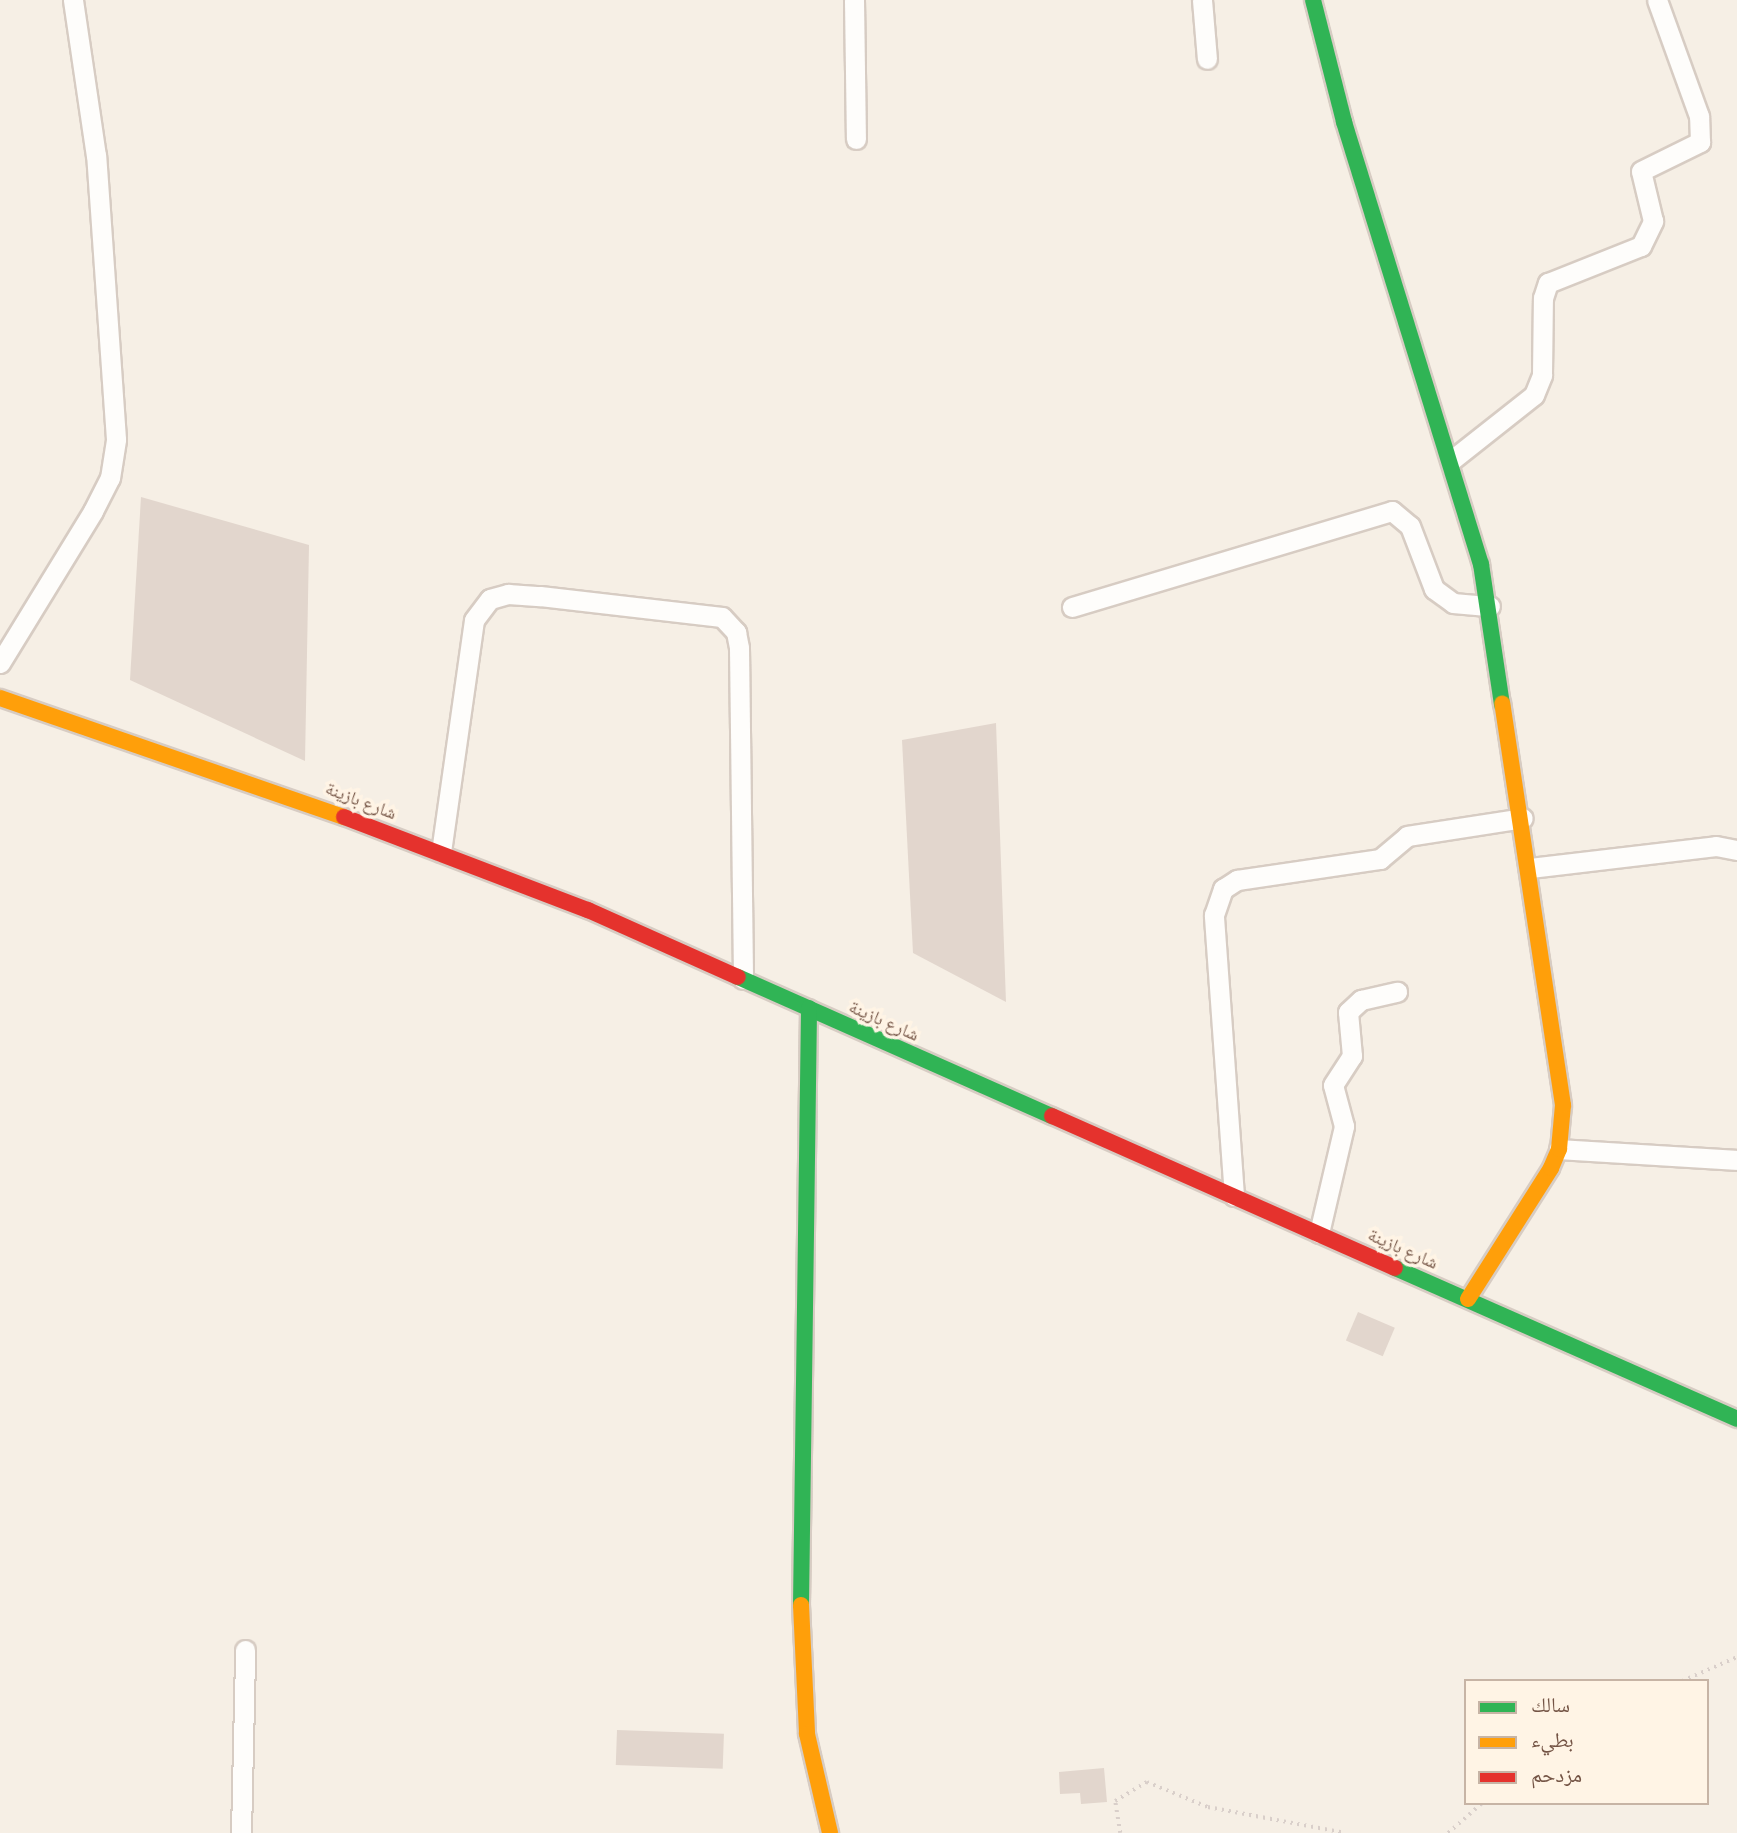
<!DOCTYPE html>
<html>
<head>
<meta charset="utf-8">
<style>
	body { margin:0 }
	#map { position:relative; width:1737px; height:1833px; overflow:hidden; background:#f6efe5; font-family:"Roboto Condensed","Noto Naskh Arabic",sans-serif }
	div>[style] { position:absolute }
	.building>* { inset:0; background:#e2d6cd; transform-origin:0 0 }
	.path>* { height:3.5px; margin-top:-1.75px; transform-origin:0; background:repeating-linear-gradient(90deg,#d9cfca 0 2px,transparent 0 7px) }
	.roads { filter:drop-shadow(2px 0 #d7ccc3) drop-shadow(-2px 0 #d7ccc3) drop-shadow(0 2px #d7ccc3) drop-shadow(0 -2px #d7ccc3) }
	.street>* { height:19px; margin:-9.5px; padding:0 9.5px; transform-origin:9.5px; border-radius:9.5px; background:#fefdfb }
	.fast>* { height:16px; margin:-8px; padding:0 8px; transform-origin:8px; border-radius:8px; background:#30b455 }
	.slow>* { height:16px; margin:-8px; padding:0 8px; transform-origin:8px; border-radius:8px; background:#ff9f0a }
	.jam>* { height:16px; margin:-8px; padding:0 8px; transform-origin:8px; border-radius:8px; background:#e5322d }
	span { translate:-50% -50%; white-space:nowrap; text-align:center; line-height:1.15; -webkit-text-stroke:7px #fff4e5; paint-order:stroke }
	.street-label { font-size:18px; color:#745445 }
	.legend { position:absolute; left:1464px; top:1679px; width:245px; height:126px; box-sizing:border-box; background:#fff4e5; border:2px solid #c7b4a5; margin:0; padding:9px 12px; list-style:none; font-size:21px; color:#745445 }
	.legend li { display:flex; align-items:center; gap:14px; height:35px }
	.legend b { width:35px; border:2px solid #c7b4a5 }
</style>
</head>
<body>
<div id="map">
	<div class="building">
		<div style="clip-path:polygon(141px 497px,309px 545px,305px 761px,130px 680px)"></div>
		<div style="clip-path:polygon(996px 723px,1006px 1002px,913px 953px,902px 740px)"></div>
		<div style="left:1358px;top:1312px;width:40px;height:31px;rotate:23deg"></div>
		<div style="left:617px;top:1730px;width:107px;height:35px;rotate:2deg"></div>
		<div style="clip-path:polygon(1104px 1768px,1107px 1802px,1081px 1804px,1080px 1793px,1060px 1794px,1059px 1772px)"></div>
	</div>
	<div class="path">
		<div style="left:1682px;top:1681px;width:60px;rotate:-23.6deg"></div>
		<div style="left:1120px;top:1833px;width:32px;rotate:-99deg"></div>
		<div style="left:1115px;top:1801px;width:37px;rotate:-31deg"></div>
		<div style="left:1147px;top:1782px;width:66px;rotate:22.3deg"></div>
		<div style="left:1208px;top:1807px;width:140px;rotate:10.7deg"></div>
		<div style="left:1448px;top:1833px;width:45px;rotate:-41.4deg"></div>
	</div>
	<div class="roads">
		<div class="street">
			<div style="left:854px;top:0;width:139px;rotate:89.2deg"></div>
			<div style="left:1202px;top:0;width:59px;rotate:85.2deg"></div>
			<div style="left:1453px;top:459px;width:103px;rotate:-38.3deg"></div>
			<div style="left:1534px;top:395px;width:22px;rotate:-68deg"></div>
			<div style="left:1542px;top:375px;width:77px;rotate:-89.3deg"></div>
			<div style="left:1543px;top:298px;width:16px;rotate:-72deg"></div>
			<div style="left:1548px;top:283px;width:100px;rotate:-21.7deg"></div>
			<div style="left:1641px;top:246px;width:28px;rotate:-64deg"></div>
			<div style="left:1653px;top:221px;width:51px;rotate:-103.5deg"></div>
			<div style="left:1641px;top:171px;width:66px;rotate:-26.2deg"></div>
			<div style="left:1700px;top:142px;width:26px;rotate:-92deg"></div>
			<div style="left:1699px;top:116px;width:123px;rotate:-109.9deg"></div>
			<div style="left:1072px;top:607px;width:334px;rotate:-16.7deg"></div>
			<div style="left:1392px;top:511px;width:23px;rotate:40deg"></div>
			<div style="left:1410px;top:526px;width:67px;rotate:69.1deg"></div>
			<div style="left:1434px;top:589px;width:24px;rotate:36deg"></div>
			<div style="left:1453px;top:603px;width:37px;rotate:5deg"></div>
			<div style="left:0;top:663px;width:178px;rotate:-58.5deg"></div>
			<div style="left:93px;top:511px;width:37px;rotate:-63deg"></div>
			<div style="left:110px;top:478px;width:39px;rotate:-81deg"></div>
			<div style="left:116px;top:439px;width:284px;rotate:-94deg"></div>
			<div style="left:96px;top:156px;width:158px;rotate:-98.4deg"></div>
			<div style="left:441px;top:852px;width:234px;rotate:-81.9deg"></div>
			<div style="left:474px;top:620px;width:26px;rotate:-53deg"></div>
			<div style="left:490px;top:599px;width:19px;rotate:-16deg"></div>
			<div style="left:508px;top:594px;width:32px;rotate:4deg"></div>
			<div style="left:540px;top:596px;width:183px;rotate:6.6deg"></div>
			<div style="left:722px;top:617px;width:21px;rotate:47deg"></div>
			<div style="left:736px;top:632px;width:16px;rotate:79deg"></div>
			<div style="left:739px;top:648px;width:331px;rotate:89.3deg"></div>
			<div style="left:1530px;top:868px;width:187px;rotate:-6.7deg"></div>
			<div style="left:1716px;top:846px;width:21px;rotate:11deg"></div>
			<div style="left:1559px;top:1149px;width:178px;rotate:3.5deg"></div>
			<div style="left:1234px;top:1196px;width:282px;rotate:-94.1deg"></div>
			<div style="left:1214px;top:915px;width:28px;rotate:-71deg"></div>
			<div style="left:1223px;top:889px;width:17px;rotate:-33deg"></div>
			<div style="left:1237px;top:880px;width:145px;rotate:-8.4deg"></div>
			<div style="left:1380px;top:859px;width:35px;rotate:-40deg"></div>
			<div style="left:1407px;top:836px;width:117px;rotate:-8.8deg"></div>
			<div style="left:1319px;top:1233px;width:110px;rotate:-76.8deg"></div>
			<div style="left:1344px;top:1126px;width:42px;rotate:-105deg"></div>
			<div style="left:1333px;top:1085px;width:35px;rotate:-57deg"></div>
			<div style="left:1352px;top:1056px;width:44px;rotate:-95.2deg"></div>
			<div style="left:1348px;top:1012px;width:18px;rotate:-43deg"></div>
			<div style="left:1361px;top:1000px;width:37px;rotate:-13deg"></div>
			<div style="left:241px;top:1833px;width:183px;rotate:-88.7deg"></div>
		</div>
		<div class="fast">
			<div style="left:1313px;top:0;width:126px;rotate:75.7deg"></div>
			<div style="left:1344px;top:122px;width:463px;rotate:72.8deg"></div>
			<div style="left:1481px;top:564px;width:142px;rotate:81.5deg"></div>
			<div style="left:738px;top:977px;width:343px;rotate:23.9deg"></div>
			<div style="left:1395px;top:1268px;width:374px;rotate:23.8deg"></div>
			<div style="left:801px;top:1605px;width:597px;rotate:-89.23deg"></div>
		</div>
		<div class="slow">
			<div style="left:0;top:698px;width:364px;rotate:19.1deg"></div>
			<div style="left:1468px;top:1299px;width:155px;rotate:-57.6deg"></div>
			<div style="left:1551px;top:1168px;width:21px;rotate:-67deg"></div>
			<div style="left:1559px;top:1149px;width:44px;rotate:-84.8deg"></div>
			<div style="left:1563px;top:1105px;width:406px;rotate:-98.6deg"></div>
			<div style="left:801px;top:1605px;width:129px;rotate:87.3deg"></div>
			<div style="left:807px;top:1734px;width:102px;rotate:76.9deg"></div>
		</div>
		<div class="jam">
			<div style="left:344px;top:817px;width:261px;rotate:20.9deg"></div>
			<div style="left:588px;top:910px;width:164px;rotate:24.1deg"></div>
			<div style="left:1052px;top:1116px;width:375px;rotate:23.9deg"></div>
		</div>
	</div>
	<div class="street-label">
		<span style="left:361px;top:801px;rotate:21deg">شارع بازينة</span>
		<span style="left:884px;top:1021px;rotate:24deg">شارع بازينة</span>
		<span style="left:1403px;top:1249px;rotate:24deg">شارع بازينة</span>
	</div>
	<ul class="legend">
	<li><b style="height:9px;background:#30b455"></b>سالك</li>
	<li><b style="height:9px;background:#ff9f0a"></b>بطيء</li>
	<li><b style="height:9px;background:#e5322d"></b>مزدحم</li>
	</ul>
</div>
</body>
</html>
